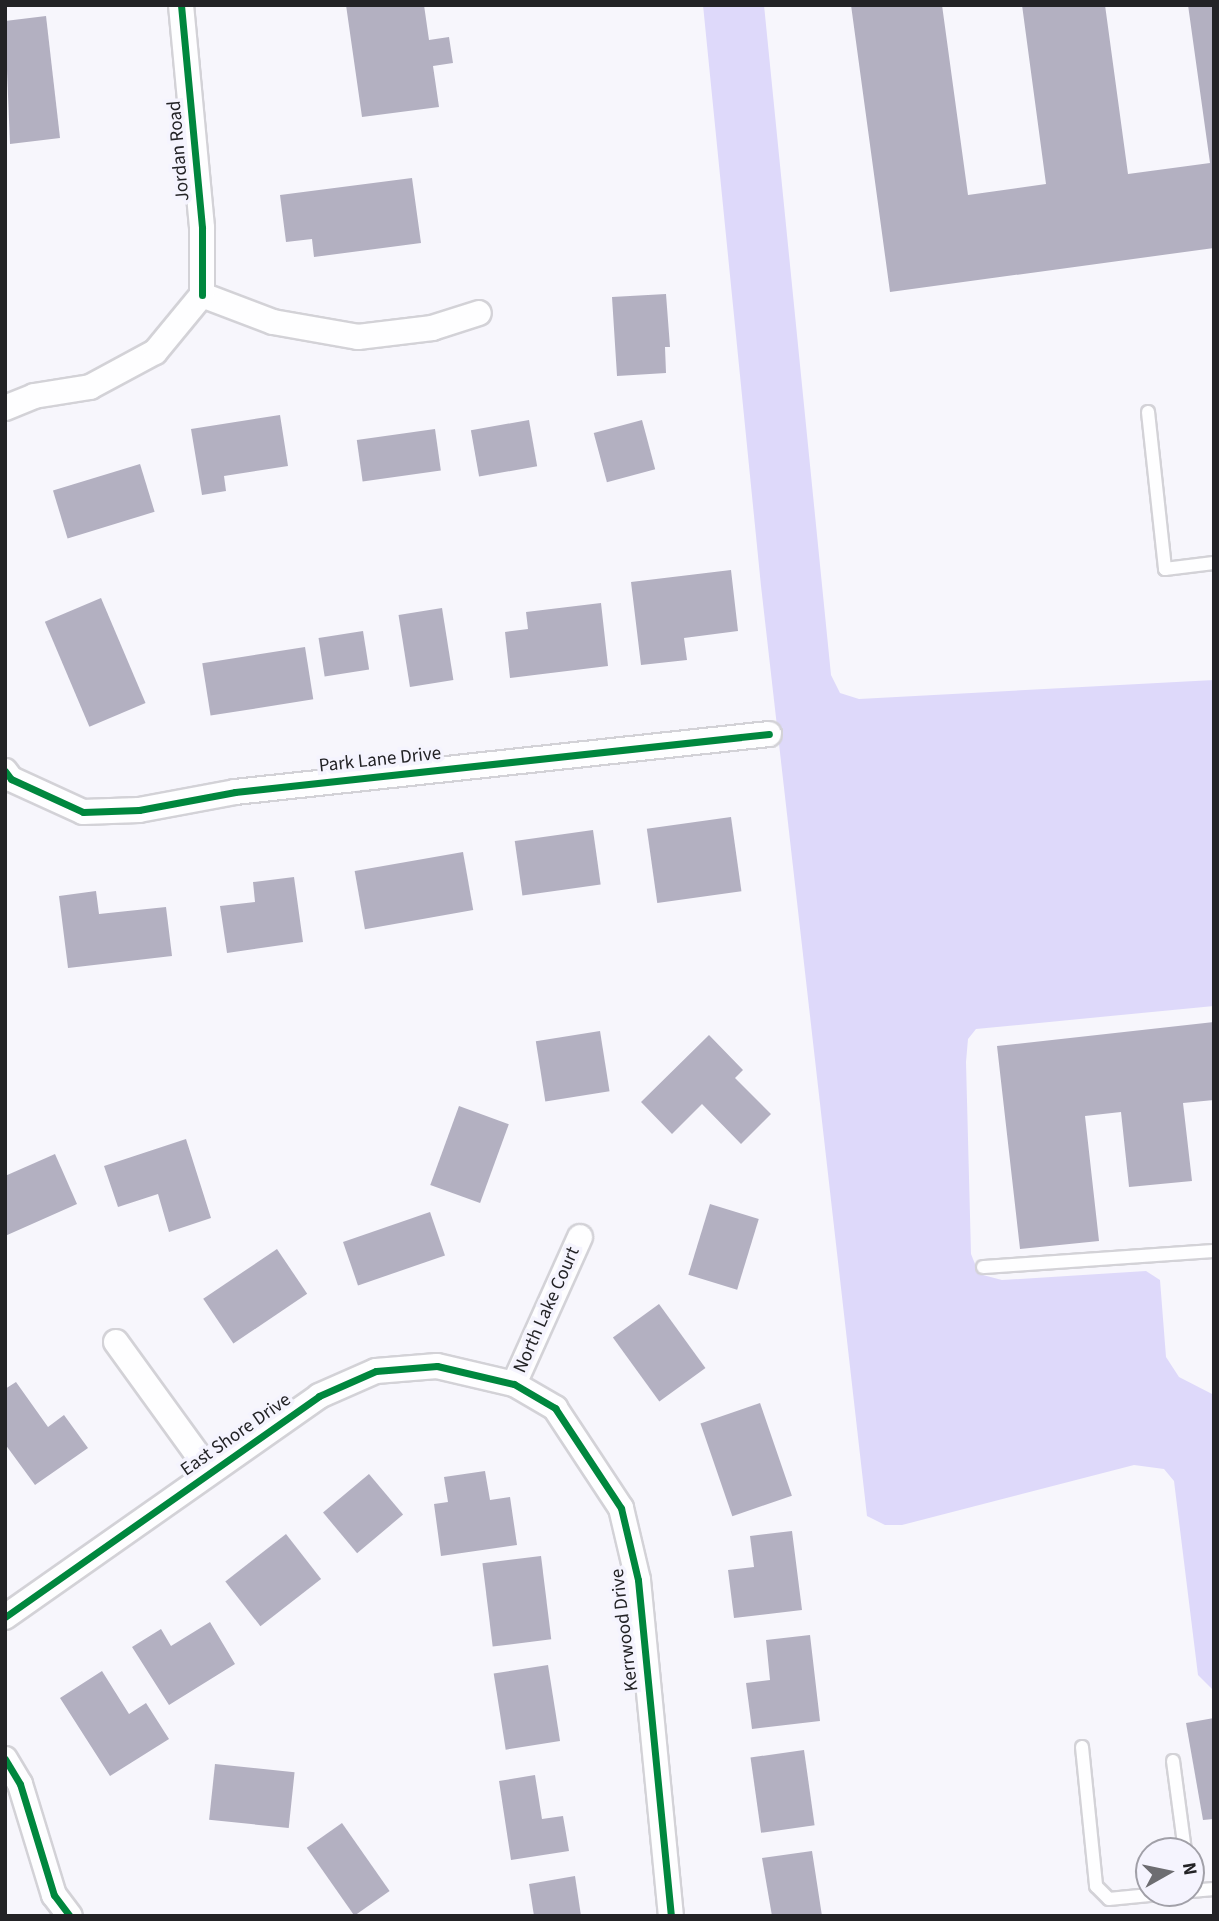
<!DOCTYPE html>
<html>
<head>
<meta charset="utf-8">
<style>
	body { margin:0 }
	#map { position:relative; width:1219px; height:1921px; overflow:hidden; background:#f7f6fc; font-family:"Source Sans 3",sans-serif }
	div>[style] { position:absolute }
	.green>* { inset:0; background:#ded9fa }
	.building>* { inset:0; background:#b3b0c1; transform-origin:0 0 }
	.roads { filter:drop-shadow(2px 0 #d3d2d7) drop-shadow(-2px 0 #d3d2d7) drop-shadow(0 2px #d3d2d7) drop-shadow(0 -2px #d3d2d7) }
	.lane>* { height:12px; margin:-6px; padding:0 6px; transform-origin:6px; border-radius:6px; background:#fefeff }
	.street>* { height:24px; margin:-12px; padding:0 12px; transform-origin:12px; border-radius:12px; background:#fefeff }
	.cycleway>* { height:7px; margin:-3.5px; padding:0 3.5px; transform-origin:3.5px; border-radius:3.5px; background:#00873e }
	span { translate:-50% -50%; white-space:nowrap; text-align:center; line-height:1.15; -webkit-text-stroke:7px #f5f4fe; paint-order:stroke }
	.street-label { font-size:19px; color:#232326 }
	.frame { position:absolute; inset:0; border:7px solid #232326; pointer-events:none }
	.north { position:absolute; left:1135px; top:1837px; width:70px; height:70px; box-sizing:border-box; background:#f5f4fe; border:2px solid #a1a0a8; border-radius:50%; rotate:81deg; font-size:19px; font-weight:700; line-height:28px; text-align:center; color:#232326 }
	.north::after { content:''; display:block; margin:auto; width:24px; height:32px; background:#6d6d71; clip-path:polygon(50% 0,100% 100%,50% 72%,0 100%) }
</style>
</head>
<body>
<div id="map">
	<div class="green">
		<div style="clip-path:polygon(703px 5px,764px 5px,831px 675px,840px 693px,859px 699px,1214px 680px,1214px 1006px,976px 1029px,968px 1039px,966px 1062px,971px 1254px,979px 1274px,1002px 1280px,1146px 1271px,1160px 1280px,1166px 1357px,1179px 1377px,1214px 1395px,1214px 1691px,1198px 1675px,1174px 1481px,1164px 1469px,1134px 1465px,902px 1525px,885px 1525px,867px 1516px,761px 586px)"></div>
	</div>
	<div class="building">
		<div style="clip-path:polygon(346px 5px,424px 5px,429px 40px,449px 37px,453px 63px,433px 66px,439px 107px,362px 117px)"></div>
		<div style="clip-path:polygon(851px 5px,942px 5px,968px 195px,1046px 184px,1022px 5px,1105px 5px,1128px 174px,1210px 163px,1188px 5px,1214px 5px,1214px 248px,890px 292px)"></div>
		<div style="clip-path:polygon(46px 16px,60px 138px,10px 144px,5px 21px)"></div>
		<div style="clip-path:polygon(412px 178px,421px 243px,314px 257px,312px 239px,286px 242px,280px 195px)"></div>
		<div style="clip-path:polygon(666px 294px,670px 347px,665px 347px,666px 373px,617px 376px,612px 297px)"></div>
		<div style="clip-path:polygon(280px 415px,288px 466px,224px 476px,226px 491px,202px 495px,191px 429px)"></div>
		<div style="left:529px;top:420px;width:47px;height:59px;rotate:80deg"></div>
		<div style="left:642px;top:420px;width:51px;height:50px;rotate:75deg"></div>
		<div style="left:435px;top:429px;width:42px;height:79px;rotate:82deg"></div>
		<div style="left:140px;top:464px;width:50px;height:91px;rotate:73deg"></div>
		<div style="clip-path:polygon(731px 570px,738px 631px,684px 638px,687px 660px,641px 665px,631px 582px)"></div>
		<div style="left:101px;top:598px;width:114px;height:61px;rotate:67deg"></div>
		<div style="clip-path:polygon(601px 603px,608px 666px,510px 678px,505px 632px,528px 629px,526px 612px)"></div>
		<div style="left:442px;top:608px;width:73px;height:44px;rotate:81deg"></div>
		<div style="left:363px;top:631px;width:39px;height:45px;rotate:81deg"></div>
		<div style="left:305px;top:647px;width:53px;height:104px;rotate:81deg"></div>
		<div style="left:731px;top:817px;width:75px;height:85px;rotate:82deg"></div>
		<div style="left:593px;top:830px;width:55px;height:79px;rotate:82deg"></div>
		<div style="left:463px;top:852px;width:59px;height:110px;rotate:80deg"></div>
		<div style="clip-path:polygon(294px 877px,303px 942px,227px 953px,220px 906px,255px 902px,253px 882px)"></div>
		<div style="clip-path:polygon(96px 891px,99px 914px,166px 907px,172px 956px,68px 968px,59px 896px)"></div>
		<div style="clip-path:polygon(1214px 1022px,1214px 1100px,1183px 1103px,1192px 1181px,1129px 1187px,1121px 1112px,1085px 1116px,1099px 1241px,1020px 1249px,997px 1046px)"></div>
		<div style="left:600px;top:1031px;width:61px;height:65px;rotate:81deg"></div>
		<div style="clip-path:polygon(709px 1035px,743px 1070px,735px 1078px,771px 1114px,741px 1144px,702px 1104px,672px 1134px,641px 1102px)"></div>
		<div style="left:459px;top:1106px;width:53px;height:84px;rotate:20deg"></div>
		<div style="clip-path:polygon(186px 1139px,211px 1218px,169px 1232px,158px 1194px,118px 1207px,104px 1166px)"></div>
		<div style="clip-path:polygon(55px 1154px,77px 1204px,5px 1236px,5px 1176px)"></div>
		<div style="left:710px;top:1204px;width:51px;height:74px;rotate:17deg"></div>
		<div style="left:430px;top:1212px;width:46px;height:92px;rotate:71deg"></div>
		<div style="left:277px;top:1249px;width:54px;height:89px;rotate:56deg"></div>
		<div style="left:659px;top:1304px;width:79px;height:57px;rotate:54deg"></div>
		<div style="clip-path:polygon(16px 1382px,48px 1427px,64px 1415px,88px 1448px,35px 1485px,5px 1444px,5px 1389px)"></div>
		<div style="left:760px;top:1403px;width:98px;height:63px;rotate:71deg"></div>
		<div style="clip-path:polygon(485px 1471px,490px 1500px,510px 1497px,517px 1545px,441px 1556px,434px 1504px,448px 1502px,444px 1477px)"></div>
		<div style="left:369px;top:1474px;width:53px;height:60px;rotate:50deg"></div>
		<div style="clip-path:polygon(792px 1531px,802px 1610px,734px 1618px,728px 1570px,754px 1567px,750px 1536px)"></div>
		<div style="left:286px;top:1534px;width:57px;height:77px;rotate:52deg"></div>
		<div style="left:541px;top:1556px;width:84px;height:59px;rotate:83deg"></div>
		<div style="clip-path:polygon(210px 1622px,235px 1664px,169px 1705px,132px 1647px,161px 1629px,171px 1646px)"></div>
		<div style="clip-path:polygon(810px 1635px,820px 1721px,752px 1729px,746px 1683px,770px 1680px,766px 1640px)"></div>
		<div style="left:548px;top:1665px;width:77px;height:55px;rotate:81deg"></div>
		<div style="clip-path:polygon(102px 1671px,129px 1714px,146px 1703px,169px 1739px,110px 1776px,60px 1698px)"></div>
		<div style="clip-path:polygon(1214px 1718px,1214px 1819px,1203px 1820px,1186px 1723px)"></div>
		<div style="left:804px;top:1750px;width:76px;height:54px;rotate:82deg"></div>
		<div style="left:215px;top:1764px;width:80px;height:56px;rotate:6deg"></div>
		<div style="clip-path:polygon(535px 1775px,542px 1819px,563px 1816px,569px 1851px,511px 1860px,499px 1781px)"></div>
		<div style="left:342px;top:1823px;width:83px;height:43px;rotate:55deg"></div>
		<div style="clip-path:polygon(812px 1851px,822px 1916px,772px 1916px,762px 1858px)"></div>
		<div style="clip-path:polygon(575px 1876px,581px 1916px,534px 1916px,529px 1884px)"></div>
	</div>
	<div class="roads">
		<div class="lane">
			<div style="left:1148px;top:412px;width:158px;rotate:83.8deg"></div>
			<div style="left:1165px;top:569px;width:49px;rotate:-7deg"></div>
			<div style="left:983px;top:1267px;width:232px;rotate:-4deg"></div>
			<div style="left:1082px;top:1747px;width:140px;rotate:84.2deg"></div>
			<div style="left:1096px;top:1886px;width:18px;rotate:45deg"></div>
			<div style="left:1109px;top:1899px;width:61px;rotate:-5.6deg"></div>
			<div style="left:1173px;top:1761px;width:91px;rotate:82.4deg"></div>
			<div style="left:1191px;top:1891px;width:23px;rotate:-5deg"></div>
		</div>
		<div class="street">
			<div style="left:181px;top:5px;width:224px;rotate:84.6deg"></div>
			<div style="left:202px;top:228px;width:67px;rotate:90deg"></div>
			<div style="left:202px;top:295px;width:76px;rotate:20.8deg"></div>
			<div style="left:273px;top:322px;width:86px;rotate:10deg"></div>
			<div style="left:358px;top:337px;width:75px;rotate:-6.9deg"></div>
			<div style="left:432px;top:328px;width:49px;rotate:-17.7deg"></div>
			<div style="left:5px;top:408px;width:31px;rotate:-22deg"></div>
			<div style="left:34px;top:396px;width:57px;rotate:-9.1deg"></div>
			<div style="left:90px;top:387px;width:74px;rotate:-28.3deg"></div>
			<div style="left:155px;top:352px;width:74px;rotate:-50.5deg"></div>
			<div style="left:5px;top:771px;width:10px;rotate:53deg"></div>
			<div style="left:11px;top:779px;width:79px;rotate:24.6deg"></div>
			<div style="left:83px;top:812px;width:56px;rotate:-2deg"></div>
			<div style="left:139px;top:810px;width:98px;rotate:-10.6deg"></div>
			<div style="left:235px;top:792px;width:537px;rotate:-6.2deg"></div>
			<div style="left:116px;top:1342px;width:160px;rotate:54.1deg"></div>
			<div style="left:514px;top:1384px;width:161px;rotate:-65.8deg"></div>
			<div style="left:5px;top:1617px;width:384px;rotate:-35.1deg"></div>
			<div style="left:319px;top:1396px;width:62px;rotate:-23.7deg"></div>
			<div style="left:376px;top:1371px;width:61px;rotate:-4.7deg"></div>
			<div style="left:437px;top:1366px;width:79px;rotate:13.2deg"></div>
			<div style="left:514px;top:1384px;width:48px;rotate:30.3deg"></div>
			<div style="left:555px;top:1408px;width:120px;rotate:56.6deg"></div>
			<div style="left:621px;top:1508px;width:74px;rotate:76.7deg"></div>
			<div style="left:638px;top:1580px;width:338px;rotate:84.4deg"></div>
			<div style="left:5px;top:1759px;width:29px;rotate:59deg"></div>
			<div style="left:20px;top:1784px;width:116px;rotate:73deg"></div>
			<div style="left:54px;top:1895px;width:26px;rotate:53deg"></div>
		</div>
	</div>
	<div class="cycleway">
		<div style="left:181px;top:5px;width:224px;rotate:84.6deg"></div>
		<div style="left:202px;top:228px;width:67px;rotate:90deg"></div>
		<div style="left:5px;top:771px;width:10px;rotate:53deg"></div>
		<div style="left:11px;top:779px;width:79px;rotate:24.6deg"></div>
		<div style="left:83px;top:812px;width:56px;rotate:-2deg"></div>
		<div style="left:139px;top:810px;width:98px;rotate:-10.6deg"></div>
		<div style="left:235px;top:792px;width:537px;rotate:-6.2deg"></div>
		<div style="left:5px;top:1617px;width:384px;rotate:-35.1deg"></div>
		<div style="left:319px;top:1396px;width:62px;rotate:-23.7deg"></div>
		<div style="left:376px;top:1371px;width:61px;rotate:-4.7deg"></div>
		<div style="left:437px;top:1366px;width:79px;rotate:13.2deg"></div>
		<div style="left:514px;top:1384px;width:48px;rotate:30.3deg"></div>
		<div style="left:555px;top:1408px;width:120px;rotate:56.6deg"></div>
		<div style="left:621px;top:1508px;width:74px;rotate:76.7deg"></div>
		<div style="left:638px;top:1580px;width:338px;rotate:84.4deg"></div>
		<div style="left:5px;top:1759px;width:29px;rotate:59deg"></div>
		<div style="left:20px;top:1784px;width:116px;rotate:73deg"></div>
		<div style="left:54px;top:1895px;width:26px;rotate:53deg"></div>
	</div>
	<div class="street-label">
		<span style="left:179px;top:151px;rotate:-95deg">Jordan Road</span>
		<span style="left:380px;top:760px;rotate:-6deg">Park Lane Drive</span>
		<span style="left:547px;top:1310px;rotate:-66deg">North Lake Court</span>
		<span style="left:236px;top:1435px;rotate:-35deg">East Shore Drive</span>
		<span style="left:625px;top:1630px;rotate:-97deg">Kerrwood Drive</span>
	</div>
	<div class="frame"></div>
	<div class="north">N</div>
</div>
</body>
</html>
